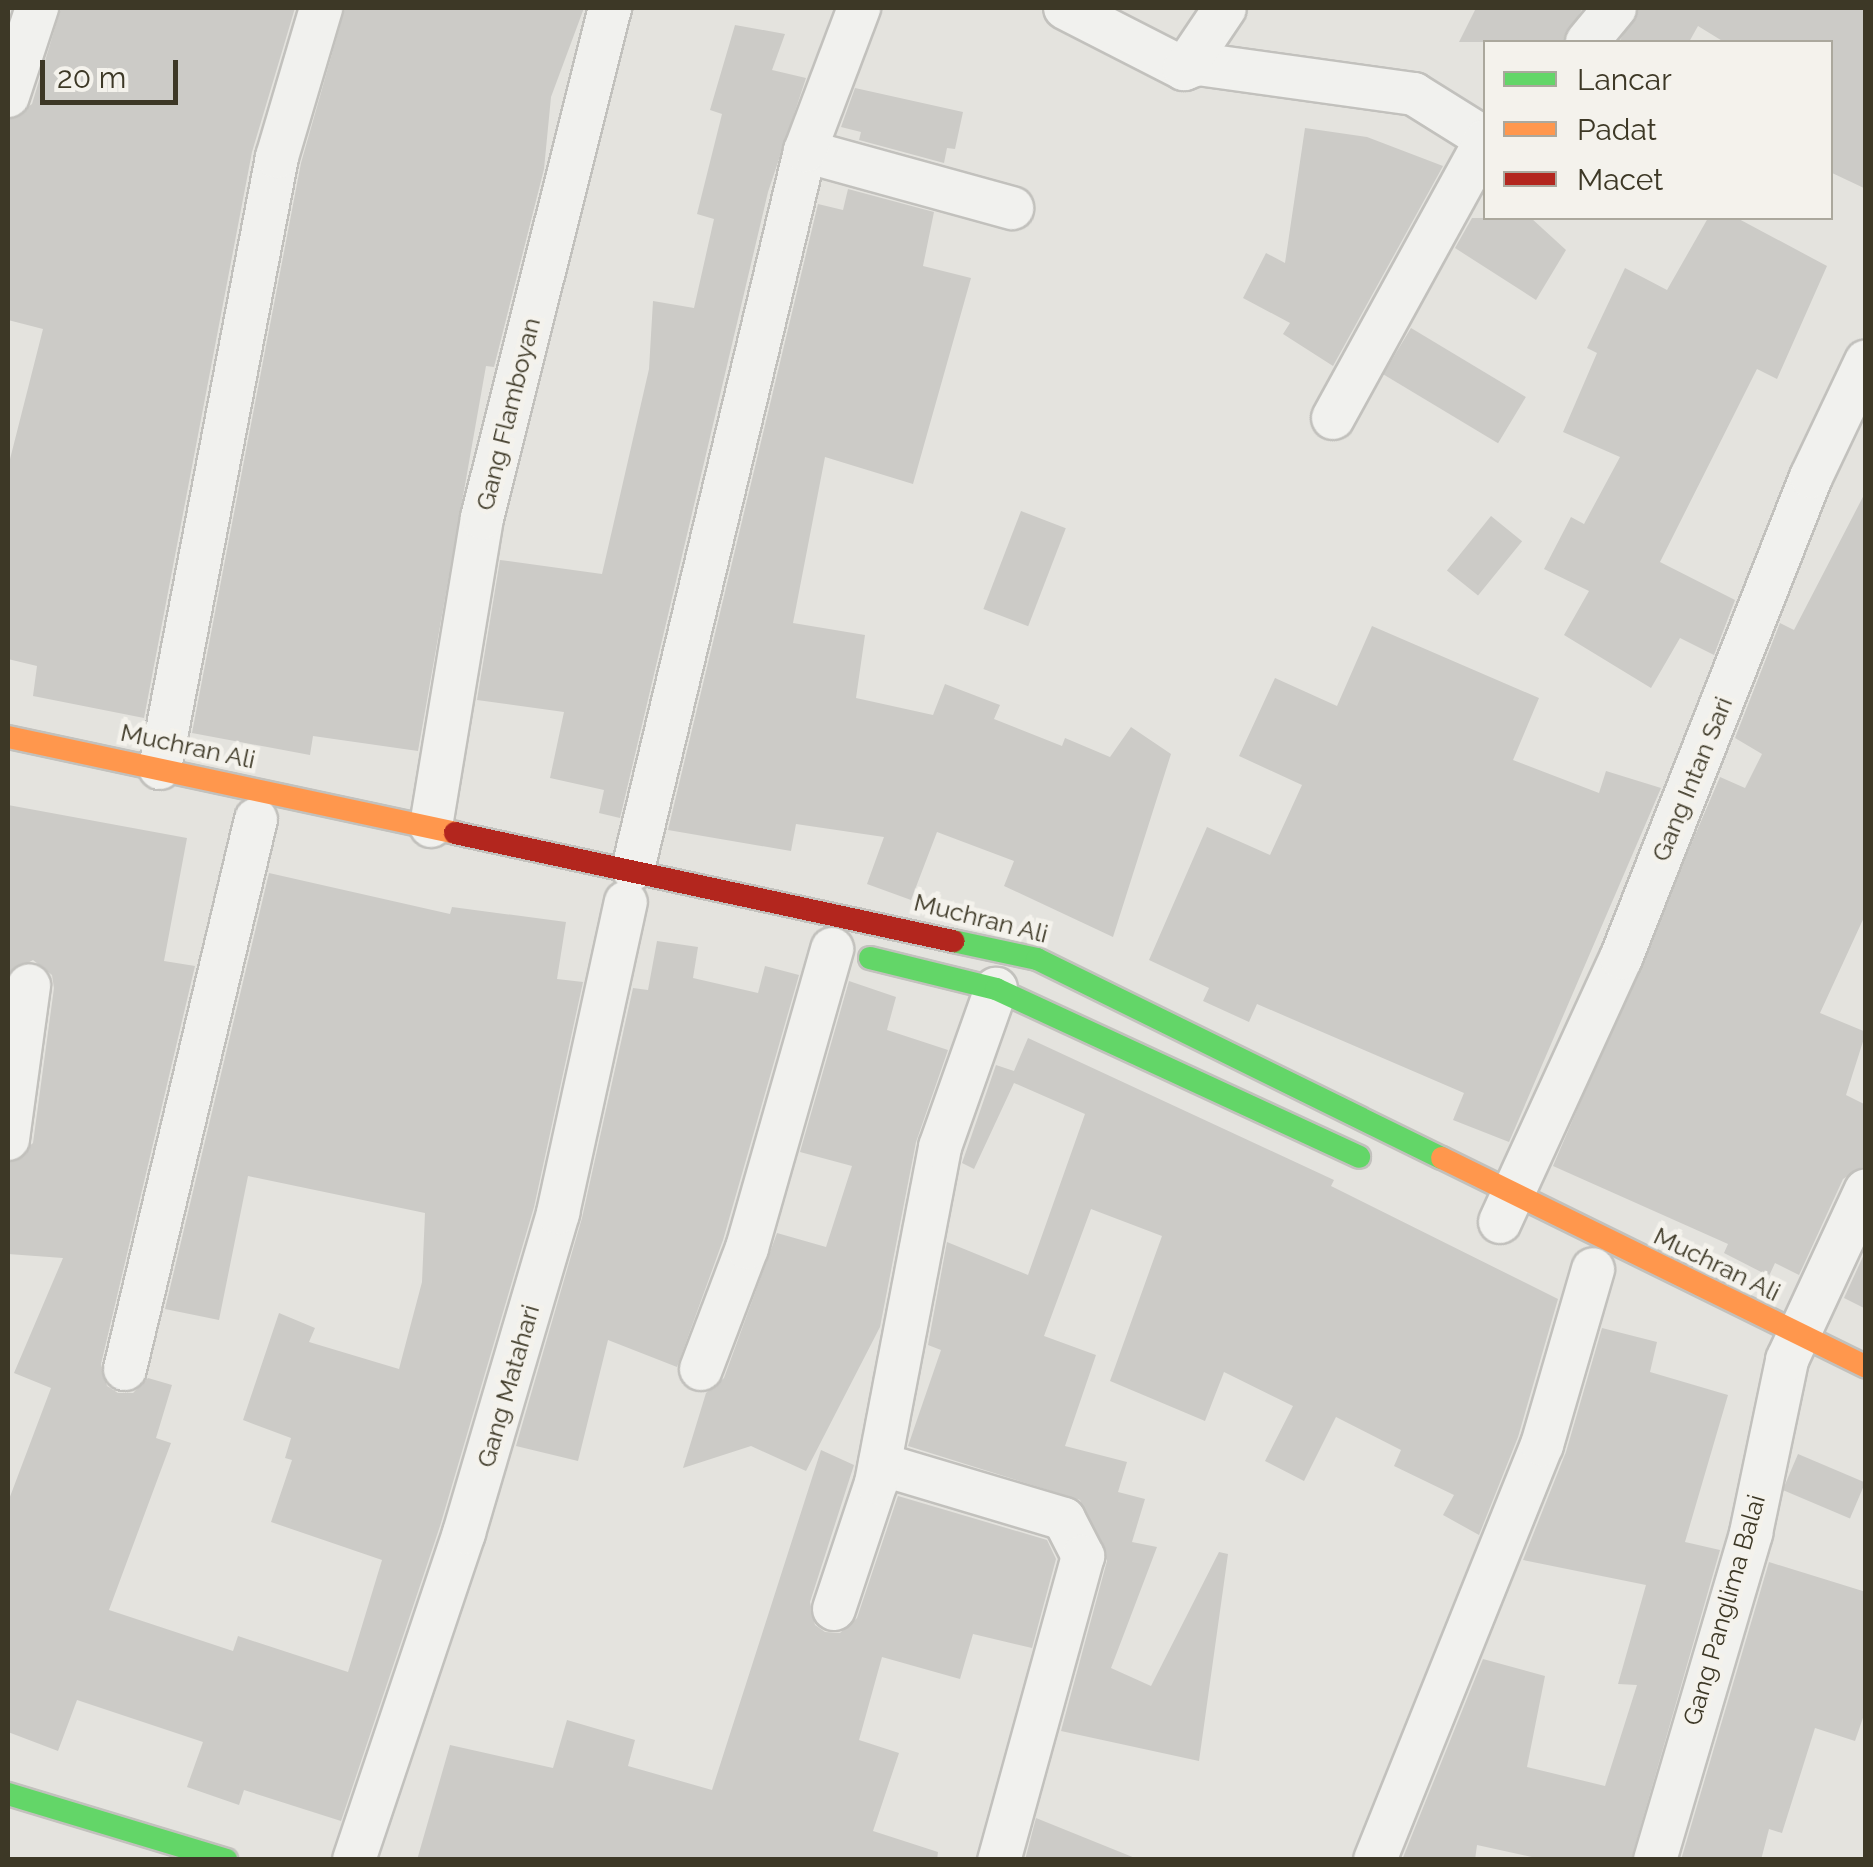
<!DOCTYPE html>
<html>
<head>
<meta charset="utf-8">
<style>
	body { margin:0 }
	#map { position:relative; width:1873px; height:1867px; overflow:hidden; background:#e4e3de; font-family:Raleway,sans-serif }
	div>[style] { position:absolute }
	.building>* { inset:0; background:#cccbc7; transform-origin:0 0 }
	.roads { filter:drop-shadow(2px 0 #c2c1bd) drop-shadow(-2px 0 #c2c1bd) drop-shadow(0 2px #c2c1bd) drop-shadow(0 -2px #c2c1bd) }
	.street>* { height:42px; margin:-21px; padding:0 21px; transform-origin:21px; border-radius:21px; background:#f1f1ee }
	.fast>* { height:22px; margin:-11px; padding:0 11px; transform-origin:11px; border-radius:11px; background:#63d668 }
	.slow>* { height:22px; margin:-11px; padding:0 11px; transform-origin:11px; border-radius:11px; background:#ff974d }
	.jam>* { height:22px; margin:-11px; padding:0 11px; transform-origin:11px; border-radius:11px; background:#b3261e }
	span { translate:-50% -50%; white-space:nowrap; text-align:center; line-height:1.15; -webkit-text-stroke:9px #f4f2ec; paint-order:stroke }
	.street-label { font-size:25px; color:#3d3826 }
	.frame { position:absolute; inset:0; border:10px solid #3d3826; pointer-events:none }
	.legend { position:absolute; left:1483px; top:40px; width:350px; height:180px; box-sizing:border-box; background:#f4f2ec; border:2px solid #aba89d; margin:0; padding:12px 18px; list-style:none; font-size:30px; color:#3d3826 }
	.legend li { display:flex; align-items:center; gap:20px; height:50px }
	.legend b { width:50px; border:2px solid #aba89d }
	.scale { position:absolute; left:40px; top:60px; width:138px; height:45px; box-sizing:border-box; border:5px solid #3d3826; border-top:0; padding-left:12px; font-size:30px; line-height:35px; white-space:nowrap; color:#3d3826; -webkit-text-stroke:8px #f4f2ec; paint-order:stroke }
</style>
</head>
<body>
<div id="map">
	<div class="building">
		<div style="clip-path:polygon(61px 8px,295px 8px,252px 152px,144px 718px,33px 696px,37px 666px,8px 659px,8px 467px,43px 329px,8px 320px,8px 120px,32px 104px)"></div>
		<div style="clip-path:polygon(345px 8px,584px 8px,551px 97px,544px 169px,494px 367px,486px 366px,418px 751px,313px 736px,310px 755px,192px 733px,301px 163px)"></div>
		<div style="clip-path:polygon(1476px 8px,1583px 8px,1563px 42px,1459px 42px)"></div>
		<div style="clip-path:polygon(1639px 8px,1866px 8px,1866px 189px,1830px 172px,1830px 42px,1724px 42px,1698px 26px,1689px 42px,1619px 42px)"></div>
		<div style="clip-path:polygon(735px 25px,785px 34px,772px 70px,806px 78px,768px 192px,620px 818px,599px 813px,604px 790px,550px 778px,564px 712px,477px 700px,500px 560px,602px 574px,649px 369px,653px 301px,694px 308px,714px 219px,697px 214px,722px 114px,710px 110px)"></div>
		<div style="clip-path:polygon(855px 88px,963px 112px,955px 149px,947px 148px,944px 163px,859px 140px,861px 132px,841px 127px)"></div>
		<div style="clip-path:polygon(1305px 128px,1367px 137px,1443px 166px,1333px 366px,1283px 334px,1290px 323px,1243px 298px,1266px 253px,1285px 263px)"></div>
		<div style="clip-path:polygon(848px 189px,934px 212px,923px 266px,971px 278px,913px 484px,825px 457px,793px 623px,865px 635px,856px 698px,933px 715px,945px 684px,1000px 705px,994px 719px,1062px 746px,1065px 738px,1110px 757px,1131px 727px,1171px 754px,1113px 937px,1004px 886px,1014px 861px,937px 832px,911px 900px,867px 884px,884px 837px,796px 824px,791px 851px,668px 830px,818px 204px,843px 210px)"></div>
		<div style="clip-path:polygon(1472px 218px,1531px 218px,1566px 250px,1536px 300px,1455px 248px)"></div>
		<div style="clip-path:polygon(1708px 218px,1737px 218px,1827px 266px,1777px 379px,1757px 369px,1660px 562px,1735px 600px,1714px 655px,1680px 638px,1651px 688px,1564px 635px,1589px 591px,1544px 569px,1571px 517px,1584px 524px,1620px 457px,1563px 432px,1597px 353px,1587px 348px,1625px 268px,1667px 290px)"></div>
		<div style="left:1411px;top:328px;width:134px;height:54px;rotate:31deg"></div>
		<div style="clip-path:polygon(1866px 491px,1866px 913px,1820px 1013px,1866px 1032px,1846px 1095px,1866px 1105px,1866px 1165px,1843px 1179px,1799px 1275px,1775px 1263px,1769px 1276px,1724px 1253px,1728px 1244px,1553px 1166px,1720px 777px,1745px 788px,1762px 754px,1735px 738px,1780px 623px,1794px 630px)"></div>
		<div style="left:1021px;top:511px;width:48px;height:105px;rotate:21deg"></div>
		<div style="left:1491px;top:516px;width:40px;height:70px;rotate:39deg"></div>
		<div style="clip-path:polygon(1372px 626px,1539px 698px,1513px 760px,1599px 793px,1606px 771px,1661px 788px,1509px 1142px,1453px 1120px,1464px 1093px,1257px 1004px,1249px 1022px,1203px 1001px,1209px 988px,1149px 960px,1207px 827px,1270px 855px,1302px 785px,1239px 756px,1275px 678px,1337px 706px)"></div>
		<div style="clip-path:polygon(8px 805px,187px 838px,164px 961px,195px 966px,101px 1364px,107px 1386px,118px 1393px,133px 1393px,148px 1378px,172px 1385px,156px 1438px,171px 1443px,109px 1610px,233px 1651px,238px 1636px,348px 1672px,382px 1560px,271px 1522px,292px 1460px,285px 1458px,291px 1438px,243px 1420px,279px 1313px,315px 1328px,309px 1342px,399px 1369px,422px 1282px,425px 1213px,248px 1176px,219px 1320px,165px 1309px,269px 873px,450px 914px,452px 907px,566px 922px,557px 979px,583px 982px,534px 1207px,440px 1526px,341px 1821px,244px 1790px,239px 1805px,187px 1787px,203px 1742px,77px 1700px,58px 1751px,8px 1732px,8px 1502px,51px 1388px,14px 1373px,63px 1258px,8px 1254px,8px 1164px,33px 1143px,54px 988px,52px 975px,33px 960px,8px 974px)"></div>
		<div style="clip-path:polygon(657px 941px,698px 947px,693px 978px,758px 993px,765px 966px,799px 975px,723px 1240px,677px 1367px,608px 1340px,578px 1461px,516px 1446px,582px 1218px,633px 988px,648px 990px)"></div>
		<div style="clip-path:polygon(849px 981px,896px 997px,887px 1030px,948px 1050px,916px 1142px,880px 1327px,806px 1471px,751px 1446px,683px 1468px,706px 1393px,724px 1378px,777px 1233px,826px 1247px,852px 1166px,800px 1152px)"></div>
		<div style="clip-path:polygon(1028px 1038px,1334px 1180px,1331px 1186px,1558px 1299px,1518px 1437px,1479px 1535px,1443px 1515px,1454px 1495px,1394px 1466px,1401px 1450px,1336px 1417px,1304px 1481px,1265px 1461px,1293px 1406px,1224px 1372px,1205px 1421px,1110px 1381px,1162px 1236px,1091px 1209px,1044px 1336px,1096px 1355px,1065px 1446px,1127px 1462px,1118px 1492px,1145px 1499px,1132px 1542px,1157px 1547px,1111px 1668px,1151px 1686px,1219px 1552px,1228px 1554px,1199px 1761px,1061px 1731px,1107px 1561px,1080px 1500px,908px 1446px,941px 1350px,928px 1345px,947px 1242px,1028px 1275px,1085px 1114px,1014px 1083px,974px 1169px,962px 1163px,996px 1065px,1014px 1071px)"></div>
		<div style="clip-path:polygon(1866px 1250px,1866px 1309px,1844px 1298px)"></div>
		<div style="clip-path:polygon(1602px 1328px,1657px 1342px,1650px 1372px,1728px 1395px,1685px 1542px,1720px 1550px,1631px 1860px,1545px 1860px,1477px 1845px,1475px 1860px,1402px 1860px,1483px 1659px,1545px 1676px,1527px 1767px,1605px 1786px,1637px 1685px,1618px 1684px,1646px 1585px,1523px 1560px,1566px 1452px)"></div>
		<div style="clip-path:polygon(821px 1450px,854px 1465px,810px 1602px,815px 1625px,825px 1632px,840px 1633px,857px 1618px,898px 1496px,1047px 1540px,1056px 1559px,1032px 1648px,973px 1634px,960px 1679px,882px 1657px,859px 1740px,899px 1753px,873px 1831px,938px 1852px,937px 1860px,417px 1860px,450px 1745px,553px 1768px,567px 1720px,635px 1740px,628px 1766px,712px 1790px)"></div>
		<div style="left:1798px;top:1454px;width:73px;height:39px;rotate:23deg"></div>
		<div style="clip-path:polygon(1769px 1562px,1866px 1592px,1866px 1709px,1855px 1741px,1815px 1728px,1782px 1833px,1769px 1829px,1761px 1860px,1681px 1860px)"></div>
		<div style="clip-path:polygon(1036px 1818px,1135px 1858px,1134px 1860px,1025px 1860px)"></div>
	</div>
	<div class="roads">
		<div class="street">
			<div style="left:1065px;top:8px;width:134px;rotate:27.1deg"></div>
			<div style="left:1184px;top:69px;width:15px;rotate:-20deg"></div>
			<div style="left:1198px;top:64px;width:218px;rotate:7.9deg"></div>
			<div style="left:1414px;top:94px;width:85px;rotate:32deg"></div>
			<div style="left:1587px;top:42px;width:44px;rotate:-50.5deg"></div>
			<div style="left:1184px;top:69px;width:73px;rotate:-56.1deg"></div>
			<div style="left:8px;top:96px;width:93px;rotate:-71.8deg"></div>
			<div style="left:805px;top:151px;width:215px;rotate:15.4deg"></div>
			<div style="left:1333px;top:418px;width:317px;rotate:-61.2deg"></div>
			<div style="left:160px;top:768px;width:622px;rotate:-79.16deg"></div>
			<div style="left:277px;top:157px;width:155px;rotate:-73.5deg"></div>
			<div style="left:431px;top:826px;width:312px;rotate:-80.6deg"></div>
			<div style="left:482px;top:518px;width:526px;rotate:-75.91deg"></div>
			<div style="left:633px;top:869px;width:738px;rotate:-76.53deg"></div>
			<div style="left:805px;top:151px;width:153px;rotate:-69.3deg"></div>
			<div style="left:8px;top:1139px;width:155px;rotate:-82.2deg"></div>
			<div style="left:1500px;top:1222px;width:290px;rotate:-65.4deg"></div>
			<div style="left:1621px;top:958px;width:517px;rotate:-68.45deg"></div>
			<div style="left:1811px;top:477px;width:128px;rotate:-64.6deg"></div>
			<div style="left:125px;top:1369px;width:565px;rotate:-76.6deg"></div>
			<div style="left:701px;top:1369px;width:129px;rotate:-69.2deg"></div>
			<div style="left:747px;top:1248px;width:311px;rotate:-74.1deg"></div>
			<div style="left:880px;top:1464px;width:192px;rotate:16.6deg"></div>
			<div style="left:1064px;top:1519px;width:42px;rotate:62.8deg"></div>
			<div style="left:1083px;top:1556px;width:315px;rotate:105.4deg"></div>
			<div style="left:834px;top:1609px;width:133px;rotate:-71.6deg"></div>
			<div style="left:876px;top:1483px;width:342px;rotate:-79.2deg"></div>
			<div style="left:940px;top:1147px;width:168px;rotate:-70.5deg"></div>
			<div style="left:354px;top:1860px;width:345px;rotate:-71.4deg"></div>
			<div style="left:464px;top:1533px;width:334px;rotate:-73.6deg"></div>
			<div style="left:558px;top:1213px;width:318px;rotate:-77.7deg"></div>
			<div style="left:1375px;top:1860px;width:447px;rotate:-68.1deg"></div>
			<div style="left:1542px;top:1445px;width:183px;rotate:-73.8deg"></div>
			<div style="left:1655px;top:1860px;width:341px;rotate:-73.6deg"></div>
			<div style="left:1751px;top:1533px;width:177px;rotate:-78.2deg"></div>
			<div style="left:1787px;top:1360px;width:187px;rotate:-65.1deg"></div>
		</div>
		<div class="fast">
			<div style="left:953px;top:941px;width:86px;rotate:12.1deg"></div>
			<div style="left:1037px;top:959px;width:451px;rotate:26.2deg"></div>
			<div style="left:870px;top:958px;width:130px;rotate:13.8deg"></div>
			<div style="left:996px;top:989px;width:400px;rotate:24.8deg"></div>
			<div style="left:8px;top:1794px;width:228px;rotate:16.8deg"></div>
		</div>
		<div class="slow">
			<div style="left:8px;top:737px;width:457px;rotate:12.1deg"></div>
			<div style="left:1442px;top:1158px;width:473px;rotate:26.2deg"></div>
		</div>
		<div class="jam">
			<div style="left:455px;top:833px;width:510px;rotate:12.24deg"></div>
		</div>
	</div>
	<div class="street-label">
		<span style="left:508px;top:414px;rotate:-76deg">Gang Flamboyan</span>
		<span style="left:188px;top:746px;rotate:12deg">Muchran Ali</span>
		<span style="left:1692px;top:779px;rotate:-68deg">Gang Intan Sari</span>
		<span style="left:981px;top:918px;rotate:14deg">Muchran Ali</span>
		<span style="left:1717px;top:1264px;rotate:26deg">Muchran Ali</span>
		<span style="left:508px;top:1386px;rotate:-74deg">Gang Matahari</span>
		<span style="left:1724px;top:1610px;rotate:-74deg">Gang Panglima Balai</span>
	</div>
	<div class="frame"></div>
	<ul class="legend">
	<li><b style="height:12px;background:#63d668"></b>Lancar</li>
	<li><b style="height:12px;background:#ff974d"></b>Padat</li>
	<li><b style="height:12px;background:#b3261e"></b>Macet</li>
	</ul>
	<div class="scale">20 m</div>
</div>
</body>
</html>
